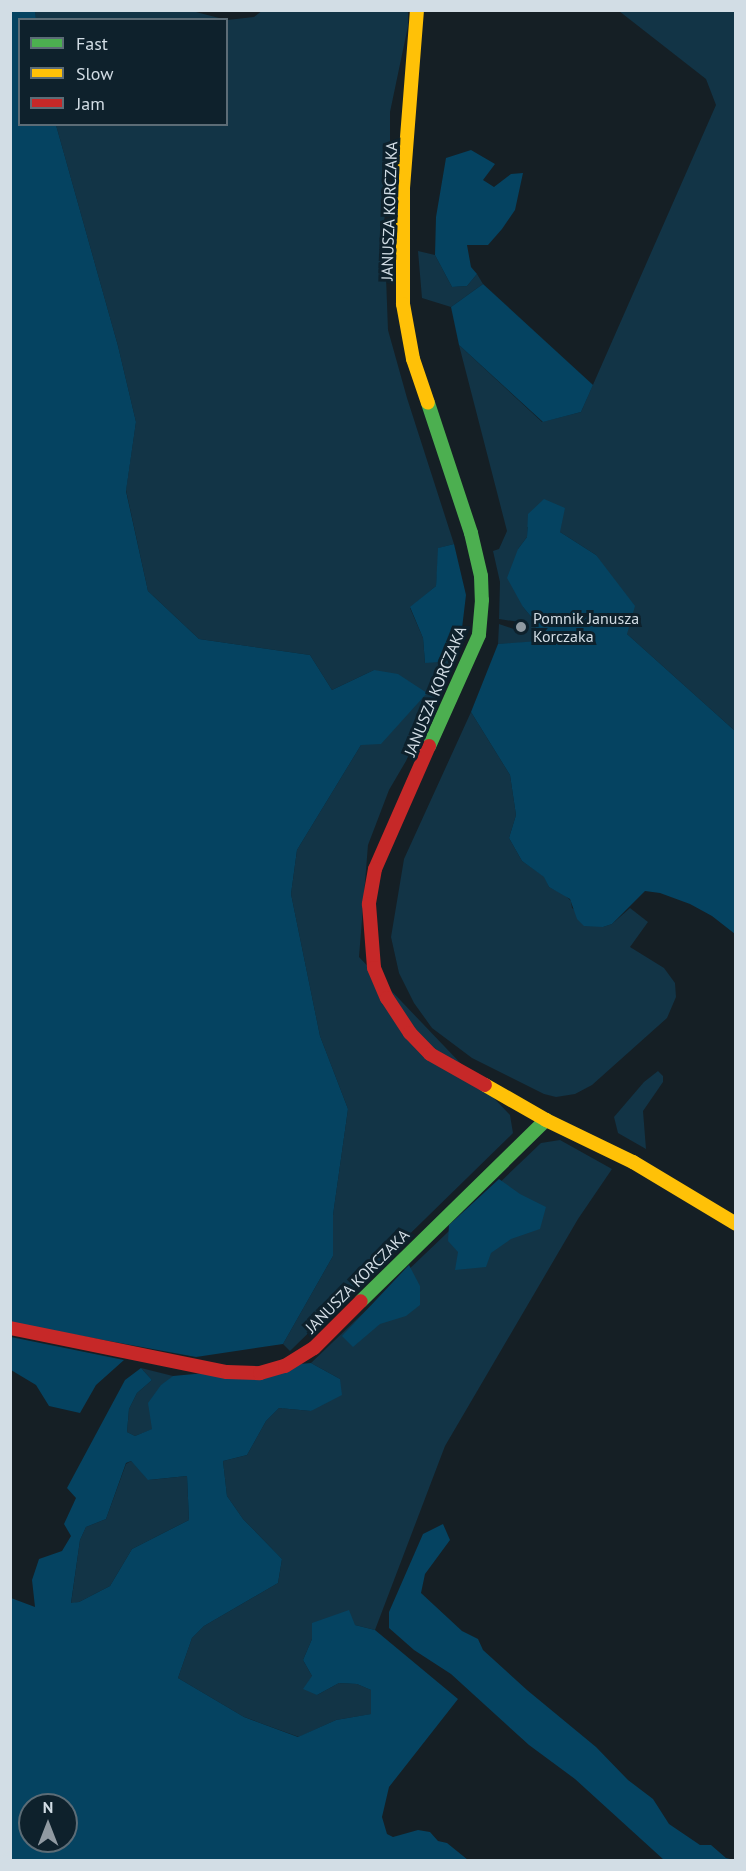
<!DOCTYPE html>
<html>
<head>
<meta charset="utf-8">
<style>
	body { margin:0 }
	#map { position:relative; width:746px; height:1871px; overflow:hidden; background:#151f25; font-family:"PT Sans",sans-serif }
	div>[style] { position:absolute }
	.green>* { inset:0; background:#123446 }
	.forest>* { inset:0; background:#054361 }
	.fast>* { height:14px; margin:-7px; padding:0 7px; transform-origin:7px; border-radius:7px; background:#4caf50 }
	.slow>* { height:14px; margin:-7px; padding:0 7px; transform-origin:7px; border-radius:7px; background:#ffc107 }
	.jam>* { height:14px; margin:-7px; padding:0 7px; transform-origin:7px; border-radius:7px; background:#c62828 }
	.dots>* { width:16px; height:16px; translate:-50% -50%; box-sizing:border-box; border:3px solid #0e212c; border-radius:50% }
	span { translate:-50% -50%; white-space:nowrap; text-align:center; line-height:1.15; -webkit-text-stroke:6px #0e212c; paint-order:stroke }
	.street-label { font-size:16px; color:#d2dde5 }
	.poi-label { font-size:16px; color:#d2dde5 }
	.left { translate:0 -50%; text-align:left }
	.frame { position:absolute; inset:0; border:12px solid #d2dde5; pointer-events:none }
	.legend { position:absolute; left:18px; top:18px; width:210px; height:108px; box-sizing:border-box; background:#0e212c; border:2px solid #5c6c76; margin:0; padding:8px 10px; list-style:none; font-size:18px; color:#d2dde5 }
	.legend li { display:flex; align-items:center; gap:12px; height:30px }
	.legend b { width:30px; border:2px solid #5c6c76 }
	.north { position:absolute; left:18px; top:1793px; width:60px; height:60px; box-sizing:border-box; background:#0e212c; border:2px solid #5c6c76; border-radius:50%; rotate:0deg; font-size:16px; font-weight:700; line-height:24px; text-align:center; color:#d2dde5 }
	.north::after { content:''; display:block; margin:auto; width:21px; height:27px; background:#909aa2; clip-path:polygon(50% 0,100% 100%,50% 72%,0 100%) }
</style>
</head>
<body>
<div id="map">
	<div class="green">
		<div style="clip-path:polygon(263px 10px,408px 11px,408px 26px,390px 112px,390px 161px,384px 223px,388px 330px,407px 398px,454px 544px,439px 548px,436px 586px,410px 608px,423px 638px,425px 663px,460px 645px,406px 761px,389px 790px,368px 845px,359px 957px,510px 1115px,513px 1133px,290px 1351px,283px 1344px,333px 1256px,333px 1215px,348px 1109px,320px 1036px,291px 894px,297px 850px,361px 745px,374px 670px,332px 690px,310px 655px,199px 639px,148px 591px,126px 490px,136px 422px,118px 346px,56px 125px,226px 124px,227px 20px,254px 17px)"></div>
		<div style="clip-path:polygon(35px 11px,192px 11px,223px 19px,36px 20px)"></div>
		<div style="clip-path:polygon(619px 11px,735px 11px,735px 731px,627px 634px,596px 555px,560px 532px,527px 527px,527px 537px,518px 549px,523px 607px,533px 619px,539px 642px,498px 644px,499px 624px,525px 633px,526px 623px,499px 619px,500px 582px,493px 551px,499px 549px,507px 531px,459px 345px,542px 422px,581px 412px,716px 105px,706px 79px)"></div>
		<div style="clip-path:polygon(418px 251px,435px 255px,452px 287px,467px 286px,477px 274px,483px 284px,451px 307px,422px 298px)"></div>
		<div style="clip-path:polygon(471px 712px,510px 775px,516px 815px,509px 838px,522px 861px,545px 877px,549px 887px,565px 895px,571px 901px,572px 908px,603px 927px,612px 924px,630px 908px,648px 922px,630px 947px,664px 968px,675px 983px,676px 997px,667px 1018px,592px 1085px,575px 1094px,556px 1097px,544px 1094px,472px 1058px,432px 1028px,414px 1003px,399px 973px,391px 937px,404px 859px)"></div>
		<div style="clip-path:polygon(658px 1071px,663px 1076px,663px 1082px,643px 1111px,646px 1149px,618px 1133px,614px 1117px,644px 1082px)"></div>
		<div style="clip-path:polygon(560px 1140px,612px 1169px,578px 1219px,445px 1446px,375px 1630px,355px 1625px,312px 1623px,312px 1639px,303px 1660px,312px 1676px,317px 1695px,339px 1683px,357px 1684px,371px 1690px,372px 1714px,336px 1720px,299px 1737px,244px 1717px,178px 1678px,192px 1638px,204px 1626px,278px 1583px,282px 1559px,243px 1519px,227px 1496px,223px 1461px,247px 1455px,266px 1421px,279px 1408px,311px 1411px,340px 1379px,311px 1363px,541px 1143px)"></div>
		<div style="clip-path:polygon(141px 1368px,173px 1376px,153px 1429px,135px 1436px,127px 1432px,129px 1409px,137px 1393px,152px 1380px)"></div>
		<div style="clip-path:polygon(131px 1461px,149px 1480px,187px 1476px,189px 1520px,132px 1549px,110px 1586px,79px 1602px,71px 1604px,80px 1540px,86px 1527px,106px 1519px,126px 1464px)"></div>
	</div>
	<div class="forest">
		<div style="clip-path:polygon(35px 10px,36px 19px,20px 20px,20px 124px,56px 125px,118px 346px,136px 422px,126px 491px,148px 591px,199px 639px,310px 655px,332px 690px,374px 670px,398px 674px,427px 693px,381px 744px,361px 745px,297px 850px,291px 894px,320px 1036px,348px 1109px,333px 1215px,333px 1256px,283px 1344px,196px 1357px,11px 1323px,10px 11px)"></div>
		<div style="clip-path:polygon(471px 150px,495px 164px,483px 180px,494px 187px,511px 174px,523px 173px,515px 210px,502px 229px,488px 245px,467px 245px,471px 267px,477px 274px,467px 286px,452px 287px,435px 255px,436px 217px,446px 158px)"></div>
		<div style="clip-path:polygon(483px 284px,593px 385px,581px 412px,543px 422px,459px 345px,451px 307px)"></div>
		<div style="clip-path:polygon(544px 499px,565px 508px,560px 532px,596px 555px,635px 606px,627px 634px,735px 731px,735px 934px,712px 916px,690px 904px,660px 893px,645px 891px,612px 924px,603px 927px,584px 926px,577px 919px,570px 899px,549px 887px,544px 877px,522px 861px,509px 838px,516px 815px,510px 775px,471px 712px,498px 644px,539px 641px,533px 619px,523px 607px,507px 578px,518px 549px,527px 537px,528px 514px)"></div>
		<div style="clip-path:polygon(454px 544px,466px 595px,460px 645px,446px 652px,439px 662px,425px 663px,423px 638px,410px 607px,436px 586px,438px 548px)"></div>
		<div style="clip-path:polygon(499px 1179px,520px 1194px,546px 1207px,540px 1229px,511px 1239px,491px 1253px,486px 1267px,455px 1270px,458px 1252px,448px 1241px,449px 1225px)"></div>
		<div style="clip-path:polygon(409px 1265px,420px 1286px,420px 1305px,406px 1316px,380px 1324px,353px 1347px,342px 1336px)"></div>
		<div style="clip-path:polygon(11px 1337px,124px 1360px,96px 1385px,80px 1413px,49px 1406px,36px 1385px,11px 1370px)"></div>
		<div style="clip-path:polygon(evenodd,311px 1363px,340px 1379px,342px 1395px,311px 1411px,279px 1408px,266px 1421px,247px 1455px,223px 1461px,227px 1496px,243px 1519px,282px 1559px,278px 1583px,204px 1626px,192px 1638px,178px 1678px,244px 1717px,298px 1737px,336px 1720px,371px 1714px,371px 1690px,357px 1684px,339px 1683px,317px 1695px,303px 1689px,312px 1676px,303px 1660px,312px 1639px,312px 1623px,349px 1610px,355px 1625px,375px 1630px,458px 1699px,389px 1787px,382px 1817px,387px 1834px,393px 1837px,418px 1830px,430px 1832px,438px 1841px,447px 1843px,468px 1860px,11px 1860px,11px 1598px,35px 1607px,32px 1580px,39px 1559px,62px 1551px,71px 1536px,64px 1524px,76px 1498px,67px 1488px,125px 1380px,141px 1368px,152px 1380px,137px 1393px,129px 1409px,127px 1432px,135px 1436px,152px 1429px,148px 1403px,161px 1385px,173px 1376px,311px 1363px,131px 1461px,148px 1480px,187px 1476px,189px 1520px,132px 1549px,110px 1586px,79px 1602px,71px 1603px,80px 1540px,86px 1527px,106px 1519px,126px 1463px,131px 1461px,311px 1363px,30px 1805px,66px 1805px,66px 1841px,30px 1841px,30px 1805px)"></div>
		<div style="clip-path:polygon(443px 1524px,450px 1540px,425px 1574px,421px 1593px,462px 1631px,478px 1639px,483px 1650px,527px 1690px,596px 1747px,628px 1780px,653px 1799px,669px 1824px,700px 1845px,711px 1845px,726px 1858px,734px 1860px,664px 1860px,575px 1779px,529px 1745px,451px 1674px,414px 1650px,389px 1628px,389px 1612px,423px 1534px)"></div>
	</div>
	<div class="fast">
		<div style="left:428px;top:403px;width:137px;rotate:71.7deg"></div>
		<div style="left:471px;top:533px;width:44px;rotate:76.9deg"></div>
		<div style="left:481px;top:576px;width:24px;rotate:88deg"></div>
		<div style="left:482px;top:600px;width:35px;rotate:95deg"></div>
		<div style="left:479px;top:635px;width:122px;rotate:114.2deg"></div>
		<div style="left:361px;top:1301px;width:259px;rotate:-44.4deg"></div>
	</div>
	<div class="slow">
		<div style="left:417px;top:10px;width:180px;rotate:94.5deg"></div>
		<div style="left:403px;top:189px;width:115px;rotate:90deg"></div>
		<div style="left:403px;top:304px;width:56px;rotate:79.7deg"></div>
		<div style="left:413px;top:359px;width:46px;rotate:71.2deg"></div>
		<div style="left:485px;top:1085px;width:70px;rotate:29.8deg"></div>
		<div style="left:546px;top:1120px;width:97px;rotate:25.8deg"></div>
		<div style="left:633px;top:1162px;width:120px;rotate:31deg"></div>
	</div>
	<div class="jam">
		<div style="left:429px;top:746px;width:134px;rotate:113.7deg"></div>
		<div style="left:375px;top:869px;width:36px;rotate:100deg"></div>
		<div style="left:369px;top:904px;width:64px;rotate:85.5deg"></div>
		<div style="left:374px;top:968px;width:33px;rotate:67deg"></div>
		<div style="left:387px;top:998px;width:42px;rotate:56.7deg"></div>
		<div style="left:410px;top:1033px;width:29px;rotate:46deg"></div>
		<div style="left:430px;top:1054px;width:63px;rotate:29.4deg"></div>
		<div style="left:10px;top:1328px;width:221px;rotate:11.5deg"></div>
		<div style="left:227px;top:1372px;width:33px;rotate:2deg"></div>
		<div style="left:260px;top:1373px;width:26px;rotate:-16deg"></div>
		<div style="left:285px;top:1366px;width:34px;rotate:-32deg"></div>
		<div style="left:314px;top:1348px;width:66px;rotate:-45deg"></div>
	</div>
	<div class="dots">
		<div style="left:521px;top:627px;background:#909aa2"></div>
	</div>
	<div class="street-label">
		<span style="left:389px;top:211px;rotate:-88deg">JANUSZA KORCZAKA</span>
		<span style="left:435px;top:691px;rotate:-68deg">JANUSZA KORCZAKA</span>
		<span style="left:357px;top:1281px;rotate:-45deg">JANUSZA KORCZAKA</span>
	</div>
	<div class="poi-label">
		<span class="left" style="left:533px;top:627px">Pomnik Janusza<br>Korczaka</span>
	</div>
	<div class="frame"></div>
	<ul class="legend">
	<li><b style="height:8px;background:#4caf50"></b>Fast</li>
	<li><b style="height:8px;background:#ffc107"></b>Slow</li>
	<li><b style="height:8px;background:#c62828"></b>Jam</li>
	</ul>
	<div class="north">N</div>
</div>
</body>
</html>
